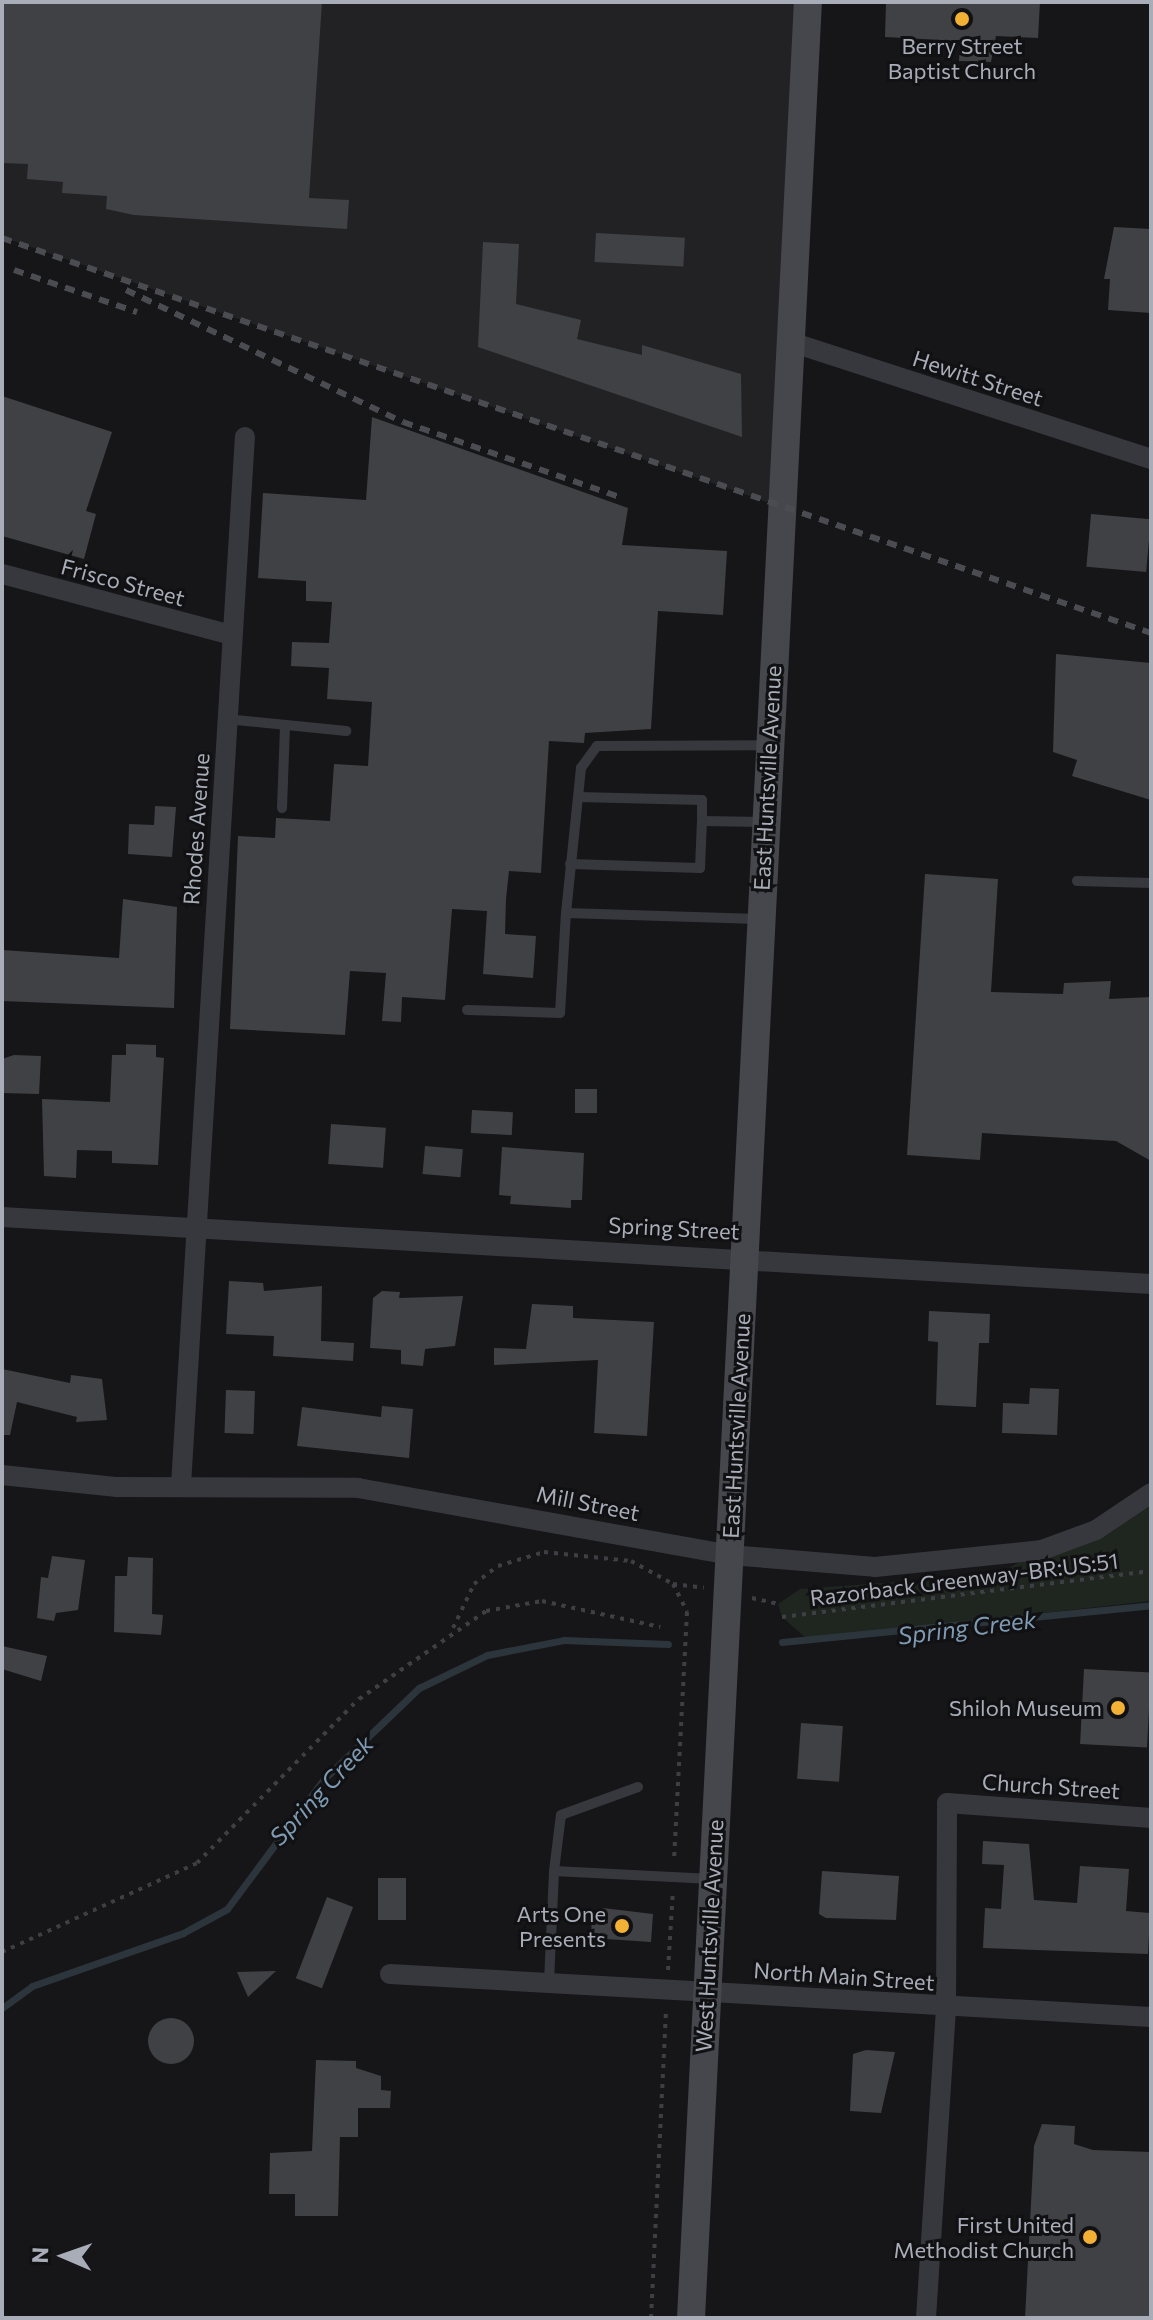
<!DOCTYPE html>
<html>
<head>
<meta charset="utf-8">
<style>
	body { margin:0 }
	#map { position:relative; width:1153px; height:2320px; overflow:hidden; background:#161618; font-family:Commissioner,sans-serif }
	div>[style] { position:absolute }
	.built>* { inset:0; background:#222225 }
	.green>* { inset:0; background:#1e261f }
	.stream>* { height:7px; margin:-3.5px; padding:0 3.5px; transform-origin:3.5px; border-radius:3.5px; background:#2c353c }
	.building>* { inset:0; background:#404145; transform-origin:0 0 }
	.round { border-radius:50% }
	.path>* { height:4px; margin-top:-2px; transform-origin:0; background:repeating-linear-gradient(90deg,#3d3f44 0 4px,transparent 0 10px) }
	.service>* { height:10px; margin:-5px; padding:0 5px; transform-origin:5px; border-radius:5px; background:#37383d }
	.minor>* { height:20px; margin:-10px; padding:0 10px; transform-origin:10px; border-radius:10px; background:#37383d }
	.secondary>* { height:28px; margin:-14px; padding:0 14px; transform-origin:14px; border-radius:14px; background:#45474d }
	.rail>* { height:6px; margin-top:-3px; transform-origin:0; background:repeating-linear-gradient(90deg,#4a4c52 0 10px,transparent 0 18px) }
	.dots>* { width:22px; height:22px; translate:-50% -50%; box-sizing:border-box; border:4px solid #111113; border-radius:50% }
	span { translate:-50% -50%; white-space:nowrap; text-align:center; line-height:1.15; -webkit-text-stroke:6px #111113; paint-order:stroke }
	.poi-label { font-size:22px; color:#a8adb8 }
	.right { translate:-100% -50%; text-align:right }
	.street-label { font-size:22px; color:#a8adb8 }
	.water-label { font-size:24px; color:#7f9bb3; font-style:italic }
	.frame { position:absolute; inset:0; border:4px solid #a8adb8; pointer-events:none }
	.north { position:absolute; left:24px; top:2216px; width:80px; height:80px; -webkit-text-stroke:6px #111113; paint-order:stroke; rotate:272deg; font-size:22px; font-weight:700; line-height:32px; text-align:center; color:#a8adb8 }
	.north::after { content:''; display:block; margin:auto; width:28px; height:36px; background:#a8adb8; clip-path:polygon(50% 0,100% 100%,50% 72%,0 100%) }
</style>
</head>
<body>
<div id="map">
	<div class="built">
		<div style="clip-path:polygon(2px 2px,808px 2px,781px 507px,2px 237px)"></div>
	</div>
	<div class="green">
		<div style="clip-path:polygon(1151px 1493px,1151px 1601px,807px 1639px,782px 1617px,778px 1604px,800px 1589px,995px 1575px)"></div>
	</div>
	<div class="stream">
		<div style="left:782px;top:1642px;width:371px;rotate:-5.7deg"></div>
		<div style="left:2px;top:2008px;width:37px;rotate:-36deg"></div>
		<div style="left:32px;top:1986px;width:160px;rotate:-19.3deg"></div>
		<div style="left:183px;top:1933px;width:50px;rotate:-28.6deg"></div>
		<div style="left:227px;top:1909px;width:162px;rotate:-53.3deg"></div>
		<div style="left:324px;top:1779px;width:132px;rotate:-43.8deg"></div>
		<div style="left:419px;top:1688px;width:76px;rotate:-25.9deg"></div>
		<div style="left:487px;top:1655px;width:78px;rotate:-11deg"></div>
		<div style="left:564px;top:1640px;width:104px;rotate:2.2deg"></div>
	</div>
	<div class="building">
		<div style="clip-path:polygon(2px 2px,322px 2px,309px 198px,349px 200px,347px 229px,134px 215px,106px 209px,107px 196px,62px 193px,63px 182px,27px 179px,28px 164px,2px 163px)"></div>
		<div style="clip-path:polygon(886px 2px,1040px 2px,1038px 38px,996px 36px,991px 62px,959px 61px,960px 41px,885px 37px)"></div>
		<div style="clip-path:polygon(1114px 227px,1151px 229px,1151px 313px,1108px 310px,1110px 279px,1104px 279px)"></div>
		<div style="left:596px;top:233px;width:89px;height:29px;rotate:3deg"></div>
		<div style="clip-path:polygon(483px 242px,519px 244px,516px 304px,581px 320px,577px 339px,642px 355px,642px 345px,741px 374px,742px 437px,478px 347px)"></div>
		<div style="clip-path:polygon(2px 396px,112px 432px,86px 511px,96px 514px,84px 559px,2px 536px)"></div>
		<div style="clip-path:polygon(372px 417px,628px 508px,622px 545px,727px 551px,723px 615px,658px 611px,651px 729px,585px 733px,584px 743px,549px 741px,541px 873px,509px 871px,506px 899px,505px 934px,536px 936px,533px 978px,483px 974px,487px 911px,452px 909px,445px 1000px,402px 997px,401px 1022px,382px 1021px,386px 973px,350px 971px,345px 1035px,230px 1029px,238px 836px,275px 838px,276px 818px,330px 821px,334px 764px,368px 766px,372px 702px,327px 699px,329px 668px,291px 666px,292px 642px,329px 643px,332px 602px,306px 601px,306px 581px,258px 578px,263px 493px,366px 500px)"></div>
		<div style="left:1091px;top:514px;width:60px;height:53px;rotate:5deg"></div>
		<div style="clip-path:polygon(1056px 654px,1151px 663px,1151px 800px,1072px 776px,1077px 760px,1053px 752px)"></div>
		<div style="clip-path:polygon(155px 806px,176px 807px,172px 857px,128px 854px,129px 824px,154px 825px)"></div>
		<div style="clip-path:polygon(925px 874px,998px 879px,991px 992px,1063px 994px,1064px 983px,1111px 981px,1109px 999px,1151px 997px,1151px 1161px,1116px 1141px,982px 1133px,980px 1160px,907px 1155px)"></div>
		<div style="clip-path:polygon(123px 899px,177px 907px,174px 1008px,2px 1001px,2px 950px,119px 958px)"></div>
		<div style="clip-path:polygon(126px 1044px,156px 1045px,156px 1057px,164px 1058px,158px 1165px,112px 1163px,112px 1151px,77px 1150px,76px 1178px,44px 1176px,42px 1099px,110px 1102px,112px 1055px,126px 1055px)"></div>
		<div style="clip-path:polygon(14px 1055px,41px 1056px,39px 1094px,2px 1093px,2px 1059px)"></div>
		<div style="left:575px;top:1089px;width:22px;height:24px"></div>
		<div style="left:472px;top:1110px;width:41px;height:23px;rotate:3deg"></div>
		<div style="left:331px;top:1124px;width:55px;height:40px;rotate:4deg"></div>
		<div style="left:425px;top:1146px;width:38px;height:28px;rotate:5deg"></div>
		<div style="clip-path:polygon(502px 1147px,584px 1153px,582px 1200px,571px 1200px,571px 1208px,510px 1204px,511px 1196px,499px 1195px)"></div>
		<div style="clip-path:polygon(229px 1281px,263px 1283px,264px 1291px,322px 1286px,321px 1341px,354px 1343px,353px 1361px,273px 1356px,274px 1336px,226px 1334px)"></div>
		<div style="clip-path:polygon(382px 1291px,400px 1292px,399px 1298px,463px 1296px,455px 1346px,425px 1349px,423px 1366px,401px 1364px,401px 1350px,370px 1348px,373px 1298px)"></div>
		<div style="clip-path:polygon(532px 1304px,573px 1306px,573px 1318px,654px 1322px,647px 1436px,594px 1433px,598px 1360px,494px 1365px,494px 1348px,526px 1349px)"></div>
		<div style="clip-path:polygon(929px 1311px,990px 1314px,989px 1343px,979px 1343px,976px 1407px,936px 1405px,938px 1342px,928px 1341px)"></div>
		<div style="clip-path:polygon(2px 1369px,70px 1383px,71px 1375px,102px 1379px,107px 1420px,76px 1422px,77px 1417px,17px 1402px,10px 1435px,2px 1435px)"></div>
		<div style="clip-path:polygon(1030px 1388px,1059px 1389px,1057px 1435px,1002px 1433px,1003px 1403px,1029px 1404px)"></div>
		<div style="left:226px;top:1390px;width:29px;height:43px;rotate:2deg"></div>
		<div style="clip-path:polygon(382px 1406px,413px 1409px,409px 1458px,297px 1446px,302px 1407px,381px 1417px)"></div>
		<div style="clip-path:polygon(52px 1556px,85px 1560px,78px 1610px,56px 1613px,54px 1621px,37px 1618px,41px 1577px,48px 1578px)"></div>
		<div style="clip-path:polygon(128px 1557px,153px 1558px,152px 1614px,163px 1615px,161px 1635px,114px 1632px,115px 1576px,127px 1576px)"></div>
		<div style="clip-path:polygon(2px 1646px,47px 1656px,41px 1681px,2px 1669px)"></div>
		<div style="left:1084px;top:1669px;width:67px;height:75px;rotate:3deg"></div>
		<div style="left:801px;top:1723px;width:42px;height:56px;rotate:4deg"></div>
		<div style="clip-path:polygon(983px 1841px,1029px 1844px,1034px 1900px,1077px 1903px,1080px 1866px,1129px 1869px,1126px 1911px,1150px 1913px,1148px 1954px,983px 1948px,985px 1908px,1001px 1909px,1004px 1865px,982px 1864px)"></div>
		<div style="clip-path:polygon(822px 1871px,899px 1876px,896px 1920px,826px 1918px,819px 1914px)"></div>
		<div style="left:378px;top:1878px;width:28px;height:42px"></div>
		<div style="left:327px;top:1897px;width:28px;height:87px;rotate:21deg"></div>
		<div style="clip-path:polygon(603px 1908px,653px 1914px,651px 1942px,591px 1938px,592px 1912px)"></div>
		<div style="clip-path:polygon(276px 1971px,248px 1997px,237px 1972px)"></div>
		<div class="round" style="left:148px;top:2018px;width:46px;height:46px"></div>
		<div style="clip-path:polygon(866px 2050px,895px 2052px,881px 2113px,850px 2111px,853px 2054px)"></div>
		<div style="clip-path:polygon(316px 2060px,356px 2061px,356px 2068px,381px 2076px,381px 2090px,391px 2091px,390px 2108px,358px 2108px,358px 2137px,340px 2137px,338px 2216px,295px 2216px,295px 2194px,269px 2194px,270px 2153px,312px 2151px)"></div>
		<div style="clip-path:polygon(1042px 2124px,1075px 2126px,1074px 2144px,1093px 2150px,1151px 2152px,1151px 2318px,1025px 2318px,1034px 2146px)"></div>
	</div>
	<div class="path">
		<div style="left:673px;top:1584px;width:31px;rotate:63deg"></div>
		<div style="left:687px;top:1612px;width:250px;rotate:93deg"></div>
		<div style="left:752px;top:1598px;width:27px;rotate:13deg"></div>
		<div style="left:782px;top:1617px;width:372px;rotate:-7.1deg"></div>
		<div style="left:453px;top:1628px;width:49px;rotate:-64.5deg"></div>
		<div style="left:474px;top:1584px;width:30px;rotate:-37deg"></div>
		<div style="left:498px;top:1566px;width:48px;rotate:-16.9deg"></div>
		<div style="left:544px;top:1552px;width:87px;rotate:5.9deg"></div>
		<div style="left:631px;top:1561px;width:48px;rotate:28.7deg"></div>
		<div style="left:673px;top:1584px;width:31px;rotate:7deg"></div>
		<div style="left:2px;top:1952px;width:214px;rotate:-24.5deg"></div>
		<div style="left:197px;top:1863px;width:231px;rotate:-45.4deg"></div>
		<div style="left:359px;top:1699px;width:155px;rotate:-34.7deg"></div>
		<div style="left:486px;top:1611px;width:57px;rotate:-10.1deg"></div>
		<div style="left:542px;top:1601px;width:121px;rotate:12.4deg"></div>
		<div style="left:668px;top:1970px;width:79px;rotate:-86.4deg"></div>
		<div style="left:651px;top:2318px;width:307px;rotate:-87.2deg"></div>
	</div>
	<div class="service">
		<div style="left:226px;top:719px;width:121px;rotate:5.7deg"></div>
		<div style="left:578px;top:797px;width:124px;rotate:1.4deg"></div>
		<div style="left:702px;top:800px;width:21px;rotate:90deg"></div>
		<div style="left:702px;top:821px;width:61px;rotate:0.9deg"></div>
		<div style="left:282px;top:808px;width:83px;rotate:-87.9deg"></div>
		<div style="left:570px;top:864px;width:130px;rotate:1.8deg"></div>
		<div style="left:700px;top:868px;width:47px;rotate:-87.6deg"></div>
		<div style="left:1077px;top:881px;width:74px;rotate:1.5deg"></div>
		<div style="left:758px;top:919px;width:192px;rotate:-178.2deg"></div>
		<div style="left:566px;top:913px;width:146px;rotate:-84.1deg"></div>
		<div style="left:581px;top:768px;width:27px;rotate:-54deg"></div>
		<div style="left:597px;top:746px;width:171px;rotate:-0.3deg"></div>
		<div style="left:467px;top:1010px;width:93px;rotate:1.8deg"></div>
		<div style="left:560px;top:1013px;width:100px;rotate:-86.6deg"></div>
		<div style="left:554px;top:1871px;width:56px;rotate:-82.9deg"></div>
		<div style="left:561px;top:1815px;width:82px;rotate:-20deg"></div>
		<div style="left:549px;top:1982px;width:111px;rotate:-87.4deg"></div>
		<div style="left:554px;top:1871px;width:158px;rotate:2.9deg"></div>
	</div>
	<div class="minor">
		<div style="left:791px;top:342px;width:379px;rotate:18deg"></div>
		<div style="left:2px;top:574px;width:238px;rotate:14.9deg"></div>
		<div style="left:2px;top:1217px;width:1151px;rotate:3.34deg"></div>
		<div style="left:2px;top:1475px;width:116px;rotate:6deg"></div>
		<div style="left:117px;top:1487px;width:241px;rotate:0.2deg"></div>
		<div style="left:358px;top:1488px;width:378px;rotate:10.2deg"></div>
		<div style="left:730px;top:1555px;width:145px;rotate:4.7deg"></div>
		<div style="left:875px;top:1567px;width:168px;rotate:-5.8deg"></div>
		<div style="left:1042px;top:1550px;width:58px;rotate:-20.3deg"></div>
		<div style="left:1096px;top:1530px;width:66px;rotate:-33.9deg"></div>
		<div style="left:181px;top:1485px;width:1050px;rotate:-86.51deg"></div>
		<div style="left:390px;top:1974px;width:762px;rotate:3.23deg"></div>
		<div style="left:926px;top:2318px;width:312px;rotate:-86.3deg"></div>
		<div style="left:946px;top:2007px;width:204px;rotate:-89.7deg"></div>
		<div style="left:947px;top:1803px;width:205px;rotate:4.2deg"></div>
	</div>
	<div class="secondary">
		<div style="left:691px;top:2318px;width:2319px;rotate:-87.11deg"></div>
	</div>
	<div class="rail">
		<div style="left:2px;top:238px;width:1215px;rotate:18.97deg"></div>
		<div style="left:14px;top:270px;width:130px;rotate:18.9deg"></div>
		<div style="left:126px;top:290px;width:307px;rotate:25.5deg"></div>
		<div style="left:403px;top:422px;width:233px;rotate:19.1deg"></div>
	</div>
	<div class="dots">
		<div style="left:962px;top:19px;background:#f2b134"></div>
		<div style="left:1118px;top:1708px;background:#f2b134"></div>
		<div style="left:622px;top:1926px;background:#f2b134"></div>
		<div style="left:1090px;top:2237px;background:#f2b134"></div>
	</div>
	<div class="poi-label">
		<span style="left:962px;top:58px">Berry Street<br>Baptist Church</span>
		<span class="right" style="left:1102px;top:1708px">Shiloh Museum</span>
		<span class="right" style="left:606px;top:1926px">Arts One<br>Presents</span>
		<span class="right" style="left:1074px;top:2237px">First United<br>Methodist Church</span>
	</div>
	<div class="street-label">
		<span style="left:978px;top:378px;rotate:18deg">Hewitt Street</span>
		<span style="left:123px;top:582px;rotate:15deg">Frisco Street</span>
		<span style="left:767px;top:778px;rotate:-87deg">East Huntsville Avenue</span>
		<span style="left:196px;top:829px;rotate:-86deg">Rhodes Avenue</span>
		<span style="left:674px;top:1228px;rotate:3deg">Spring Street</span>
		<span style="left:736px;top:1426px;rotate:-87deg">East Huntsville Avenue</span>
		<span style="left:588px;top:1503px;rotate:11deg">Mill Street</span>
		<span style="left:964px;top:1579px;rotate:-7deg">Razorback Greenway-BR:US:51</span>
		<span style="left:1051px;top:1786px;rotate:4deg">Church Street</span>
		<span style="left:709px;top:1936px;rotate:-87deg">West Huntsville Avenue</span>
		<span style="left:844px;top:1976px;rotate:4deg">North Main Street</span>
	</div>
	<div class="water-label">
		<span style="left:967px;top:1627px;rotate:-7deg">Spring Creek</span>
		<span style="left:321px;top:1790px;rotate:-47deg">Spring Creek</span>
	</div>
	<div class="frame"></div>
	<div class="north">N</div>
</div>
</body>
</html>
